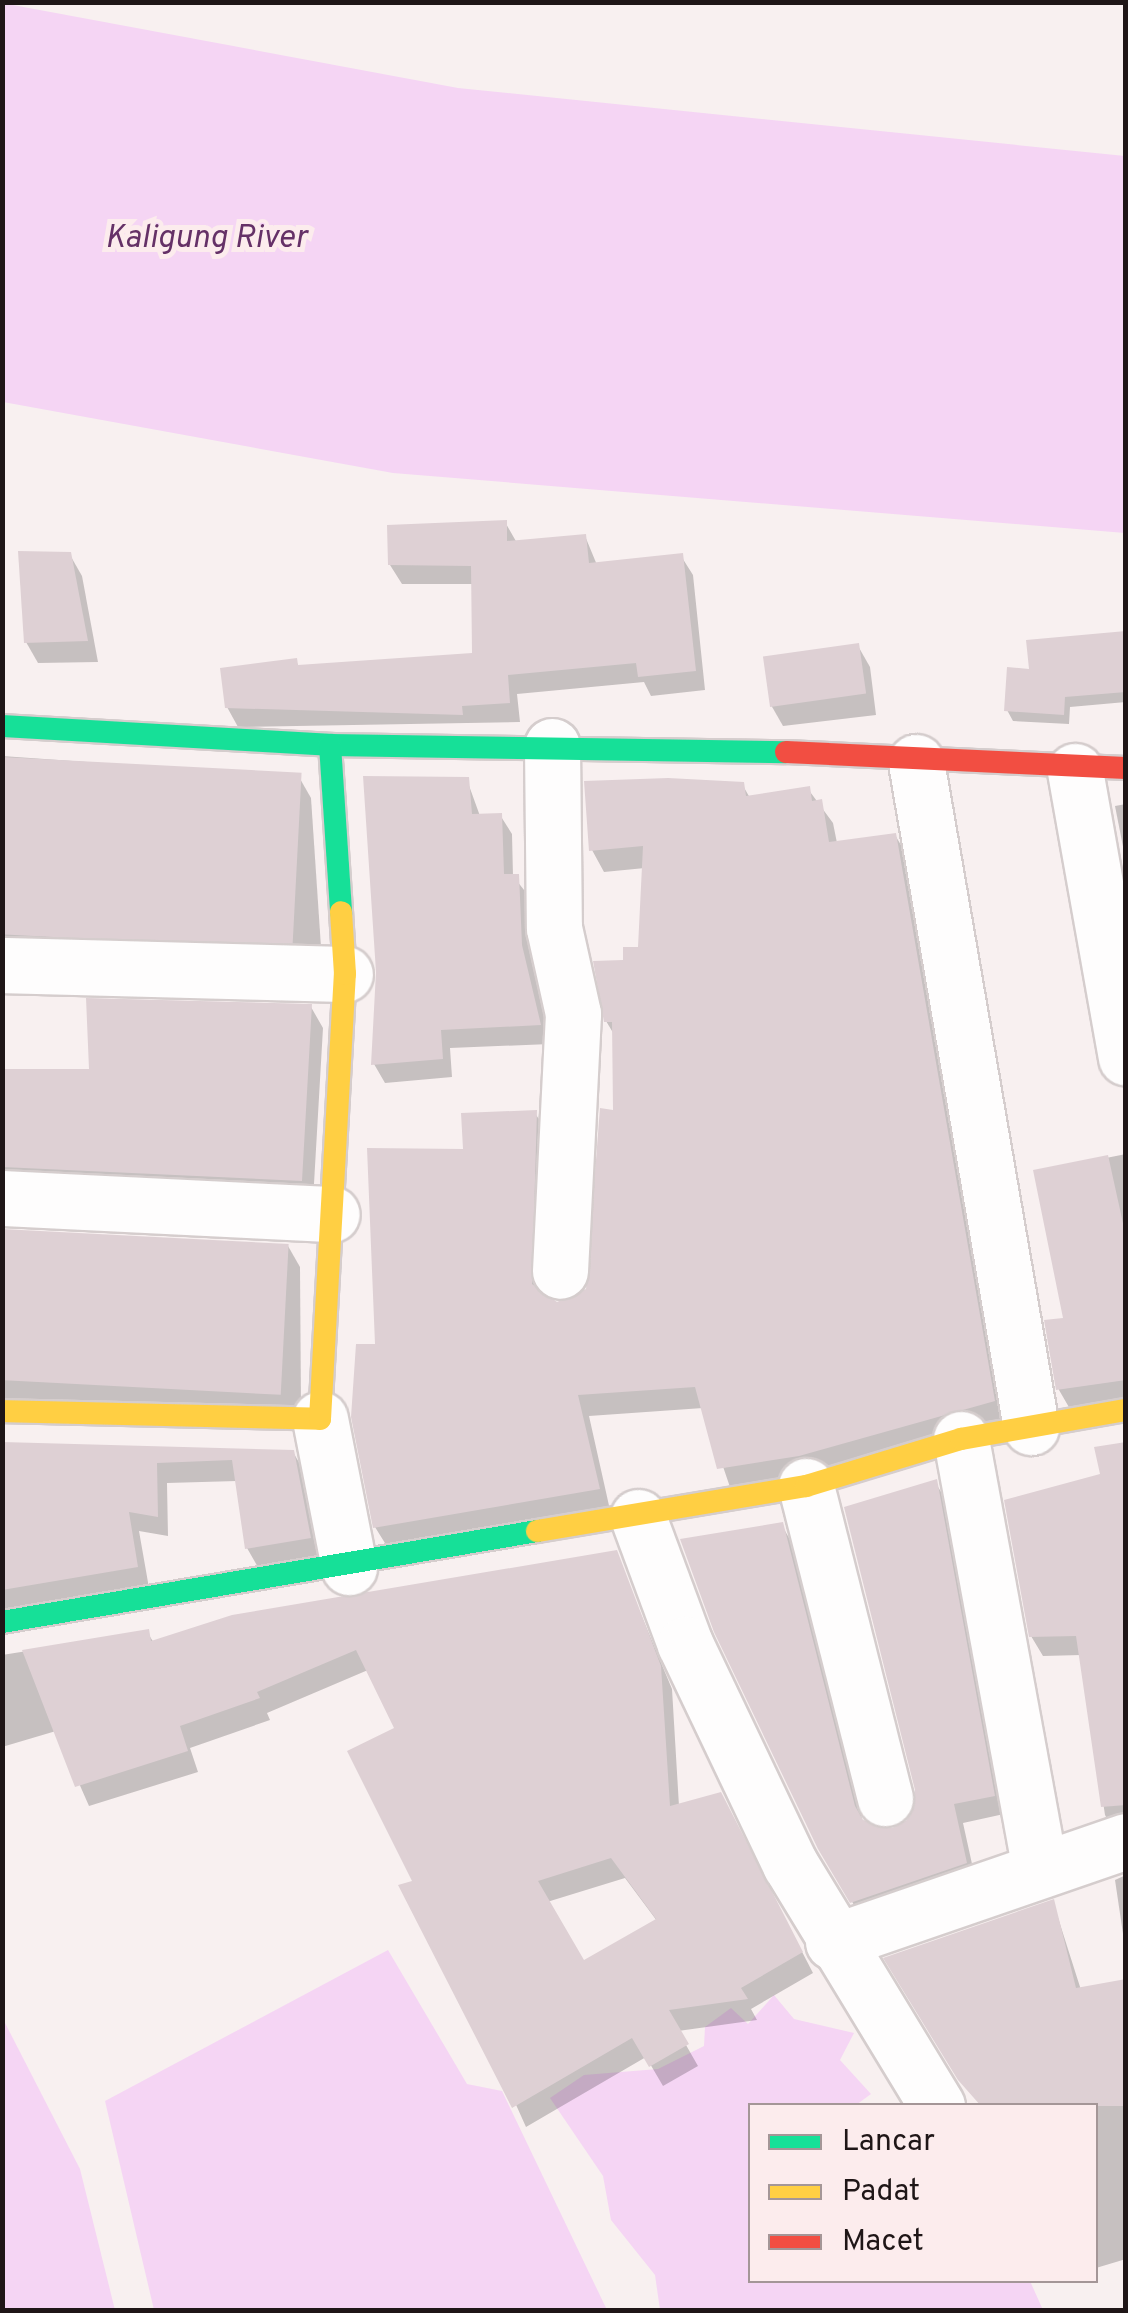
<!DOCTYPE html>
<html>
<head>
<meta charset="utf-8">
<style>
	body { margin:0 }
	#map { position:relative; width:1128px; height:2313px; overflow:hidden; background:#f8f0f0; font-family:Overpass,sans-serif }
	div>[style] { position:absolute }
	.water>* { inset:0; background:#f5d5f4 }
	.shadow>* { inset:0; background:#0003 }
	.building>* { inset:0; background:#ded0d4; transform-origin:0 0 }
	.roads { filter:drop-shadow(2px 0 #d5cdcd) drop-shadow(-2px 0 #d5cdcd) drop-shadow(0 2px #d5cdcd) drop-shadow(0 -2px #d5cdcd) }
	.street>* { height:55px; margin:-27.5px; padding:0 27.5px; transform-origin:27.5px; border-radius:27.5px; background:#fefdfd }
	.fast>* { height:22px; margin:-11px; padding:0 11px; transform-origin:11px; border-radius:11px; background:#16e098 }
	.slow>* { height:22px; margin:-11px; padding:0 11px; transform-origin:11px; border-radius:11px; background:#ffcf43 }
	.jam>* { height:22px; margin:-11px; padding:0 11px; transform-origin:11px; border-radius:11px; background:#f24e42 }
	span { translate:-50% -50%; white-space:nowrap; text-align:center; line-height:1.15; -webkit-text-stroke:10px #fceced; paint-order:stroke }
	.water-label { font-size:32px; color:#653167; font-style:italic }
	.frame { position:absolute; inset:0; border:5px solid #1f1617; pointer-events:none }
	.legend { position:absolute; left:748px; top:2103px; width:350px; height:180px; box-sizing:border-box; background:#fceced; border:2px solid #a49697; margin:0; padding:12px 18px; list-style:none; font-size:30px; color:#1f1617 }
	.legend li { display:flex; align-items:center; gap:20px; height:50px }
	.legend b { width:50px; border:2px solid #a49697 }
</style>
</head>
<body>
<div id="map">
	<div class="water">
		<div style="clip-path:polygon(2px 3px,458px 88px,1125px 156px,1125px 533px,393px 473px,3px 402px)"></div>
		<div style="clip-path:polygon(388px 1950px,467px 2084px,502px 2091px,607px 2310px,154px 2310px,105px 2101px)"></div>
		<div style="clip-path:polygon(774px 1995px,794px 2019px,854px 2033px,840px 2060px,871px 2094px,856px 2105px,750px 2106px,750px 2280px,1030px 2281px,1043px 2310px,660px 2310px,655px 2275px,611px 2220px,603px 2176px,550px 2098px,584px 2075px,658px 2069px,704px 2046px,705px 2027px,731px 2008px,748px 2024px)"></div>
		<div style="clip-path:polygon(2px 2017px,80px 2169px,115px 2310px,3px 2310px)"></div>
	</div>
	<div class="shadow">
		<div style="clip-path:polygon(505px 522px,517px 543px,585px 536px,597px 565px,681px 556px,693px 575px,705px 690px,651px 696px,644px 682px,517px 694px,520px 722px,238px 727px,227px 707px,296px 661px,299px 667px,474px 656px,473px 584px,402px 584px,390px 565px)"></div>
		<div style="clip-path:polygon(70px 555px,82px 576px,98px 662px,38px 663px,26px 642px)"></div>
		<div style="clip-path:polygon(1126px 639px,1126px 702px,1070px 707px,1069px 724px,1013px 721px,1007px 710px,1032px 671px)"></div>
		<div style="clip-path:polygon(858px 646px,870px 667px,876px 715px,783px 726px,771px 705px)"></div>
		<div style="clip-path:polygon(2px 756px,299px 777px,311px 798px,322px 962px,2px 961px)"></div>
		<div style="clip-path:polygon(467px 780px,480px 816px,500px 815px,512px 834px,513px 876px,528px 895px,550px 1044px,450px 1048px,452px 1077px,385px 1083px,374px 1064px)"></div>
		<div style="clip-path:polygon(742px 784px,750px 798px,808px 789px,833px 823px,837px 843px,895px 835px,908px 857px,1005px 1423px,731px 1490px,703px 1408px,589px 1416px,610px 1510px,388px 1548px,375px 1527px,377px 1346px,465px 1151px,535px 1113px,548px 1134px,543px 1295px,559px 1305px,588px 1290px,616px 1112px,615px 1036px,606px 1021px,625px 962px,640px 949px,645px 868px,604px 872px,592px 850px)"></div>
		<div style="clip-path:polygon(1126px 804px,1126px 862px,1115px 806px)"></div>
		<div style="clip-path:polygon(311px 1007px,323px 1028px,313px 1201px,2px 1194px,2px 1071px,92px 1071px)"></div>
		<div style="clip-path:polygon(1126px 1154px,1126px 1402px,1070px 1409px,1059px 1390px,1047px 1322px,1066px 1320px,1036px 1172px)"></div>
		<div style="clip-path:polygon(2px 1232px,288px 1246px,300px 1267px,301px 1407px,2px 1407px)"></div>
		<div style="clip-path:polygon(1126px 1444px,1126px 1833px,1116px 1835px,1105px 1815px,1081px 1655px,1043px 1656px,1031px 1636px,1103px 1476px)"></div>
		<div style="clip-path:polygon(2px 1445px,293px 1452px,305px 1473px,322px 1559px,259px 1569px,247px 1548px,237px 1481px,167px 1483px,168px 1536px,139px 1531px,149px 1588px,2px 1616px)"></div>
		<div style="clip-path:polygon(935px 1482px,946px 1500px,1004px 1814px,963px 1823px,976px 1882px,863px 1920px,820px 1848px,781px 1524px,792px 1543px,863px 1823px,892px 1831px,910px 1821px,918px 1790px)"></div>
		<div style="clip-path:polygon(evenodd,615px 1552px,672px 1689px,679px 1806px,732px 1816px,813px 1973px,751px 2009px,757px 2020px,678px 2031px,698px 2066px,663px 2086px,646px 2057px,526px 2127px,416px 1882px,397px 1730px,368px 1670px,267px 1713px,270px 1720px,190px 1748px,198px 1772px,89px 1806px,56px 1731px,2px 1747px,2px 1655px,147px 1632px,154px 1643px,615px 1552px,625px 1878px,657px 1921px,583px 1964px,547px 1902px,625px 1878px)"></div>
		<div style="clip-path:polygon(1126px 1875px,1126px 1954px,1115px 1880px)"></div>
		<div style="clip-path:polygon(1053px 1902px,1081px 1990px,1126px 1981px,1126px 2259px,1096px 2268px,1096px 2106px)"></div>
	</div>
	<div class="building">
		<div style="clip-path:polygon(507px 520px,507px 541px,586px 534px,589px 563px,683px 553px,696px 671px,638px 677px,636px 663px,508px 675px,510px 703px,462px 706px,463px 715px,225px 708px,220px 668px,297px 658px,298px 665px,472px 653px,471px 566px,388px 565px,387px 525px)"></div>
		<div style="clip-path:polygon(18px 551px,71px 552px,88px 641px,24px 643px)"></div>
		<div style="clip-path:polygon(1126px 631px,1126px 692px,1065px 697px,1064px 715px,1004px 711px,1007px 667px,1029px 669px,1026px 640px)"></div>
		<div style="left:859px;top:643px;width:51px;height:97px;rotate:82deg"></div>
		<div style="left:2px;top:757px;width:300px;height:177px;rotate:3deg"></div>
		<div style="clip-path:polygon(363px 776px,469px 777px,472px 814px,502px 813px,504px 874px,519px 874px,522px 945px,541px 1025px,441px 1030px,443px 1059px,371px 1065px,376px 972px)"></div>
		<div style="clip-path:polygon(668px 778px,744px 782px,746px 796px,810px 786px,812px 801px,822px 799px,829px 842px,896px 833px,995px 1401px,799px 1456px,717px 1469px,695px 1387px,578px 1395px,600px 1489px,373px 1528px,351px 1417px,356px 1344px,375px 1344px,367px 1148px,463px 1149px,461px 1113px,537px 1110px,532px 1284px,557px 1302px,586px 1289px,600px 1108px,613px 1110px,612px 1022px,604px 1022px,593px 961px,623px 960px,623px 947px,638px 947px,643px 846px,589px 851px,584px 781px)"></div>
		<div style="clip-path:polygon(86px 998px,312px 1004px,302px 1181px,2px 1167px,2px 1069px,89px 1069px)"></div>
		<div style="clip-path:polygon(1108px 1155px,1126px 1237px,1126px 1380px,1056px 1390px,1044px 1320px,1063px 1318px,1033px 1170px)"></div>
		<div style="left:2px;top:1229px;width:287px;height:151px;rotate:3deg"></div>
		<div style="clip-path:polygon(2px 1442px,294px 1450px,311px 1538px,245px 1549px,232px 1460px,157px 1463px,158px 1517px,129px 1512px,138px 1567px,2px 1590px)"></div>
		<div style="clip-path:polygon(1126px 1442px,1126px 1805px,1101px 1807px,1076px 1636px,1029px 1637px,1004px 1500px,1100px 1474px,1094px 1447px)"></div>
		<div style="clip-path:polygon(937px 1479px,995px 1796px,954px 1804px,967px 1863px,850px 1903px,818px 1849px,714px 1632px,680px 1539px,783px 1522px,855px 1806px,863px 1820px,892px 1828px,907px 1820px,915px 1790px,844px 1507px)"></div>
		<div style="clip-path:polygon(evenodd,617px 1550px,661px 1666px,670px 1806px,721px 1792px,803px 1952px,741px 1988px,748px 1999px,669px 2010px,689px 2044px,649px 2067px,632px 2038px,512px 2108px,398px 1885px,412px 1881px,347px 1751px,394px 1728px,356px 1650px,257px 1692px,260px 1698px,180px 1726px,188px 1751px,75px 1787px,22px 1650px,149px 1629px,151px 1641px,232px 1615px,617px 1550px,611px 1858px,656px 1919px,584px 1960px,538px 1881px,611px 1858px)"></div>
		<div style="clip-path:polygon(1054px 1899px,1076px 1988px,1126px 1979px,1126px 2106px,981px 2106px,958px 2080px,883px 1958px)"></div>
	</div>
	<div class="roads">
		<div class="street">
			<div style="left:552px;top:746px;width:182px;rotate:89.4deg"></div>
			<div style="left:554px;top:928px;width:88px;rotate:77.5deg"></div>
			<div style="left:573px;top:1014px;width:257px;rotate:92.9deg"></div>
			<div style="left:916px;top:762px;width:675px;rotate:80.19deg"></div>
			<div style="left:1075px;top:771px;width:291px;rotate:79.9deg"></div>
			<div style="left:2px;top:965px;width:343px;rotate:1.5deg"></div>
			<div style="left:2px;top:1198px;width:330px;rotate:2.8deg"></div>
			<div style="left:320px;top:1419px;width:151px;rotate:78.9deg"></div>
			<div style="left:961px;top:1439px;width:438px;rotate:79.6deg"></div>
			<div style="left:806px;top:1486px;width:322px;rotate:75.8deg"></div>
			<div style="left:638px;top:1517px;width:135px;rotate:69.7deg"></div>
			<div style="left:685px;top:1644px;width:244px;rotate:64.5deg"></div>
			<div style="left:790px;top:1864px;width:283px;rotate:58.7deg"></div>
			<div style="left:833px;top:1942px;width:310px;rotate:-19deg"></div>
		</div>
		<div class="fast">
			<div style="left:2px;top:726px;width:329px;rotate:3.3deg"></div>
			<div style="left:330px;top:745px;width:456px;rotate:0.9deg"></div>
			<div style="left:330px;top:745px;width:167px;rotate:86.2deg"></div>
			<div style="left:2px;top:1622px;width:543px;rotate:-9.65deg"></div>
		</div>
		<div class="slow">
			<div style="left:2px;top:1411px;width:318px;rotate:1.4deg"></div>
			<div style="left:320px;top:1419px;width:446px;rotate:-86.8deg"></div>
			<div style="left:345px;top:974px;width:62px;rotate:-93.7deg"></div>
			<div style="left:537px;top:1531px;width:273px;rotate:-9.5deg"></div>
			<div style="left:806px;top:1486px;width:162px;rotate:-16.9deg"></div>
			<div style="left:961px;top:1439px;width:168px;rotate:-10deg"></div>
		</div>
		<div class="jam">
			<div style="left:786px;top:752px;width:340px;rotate:2.7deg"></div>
		</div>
	</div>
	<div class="water-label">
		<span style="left:206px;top:239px">Kaligung River</span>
	</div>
	<div class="frame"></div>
	<ul class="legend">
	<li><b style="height:12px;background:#16e098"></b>Lancar</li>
	<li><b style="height:12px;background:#ffcf43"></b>Padat</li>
	<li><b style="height:12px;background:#f24e42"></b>Macet</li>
	</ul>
</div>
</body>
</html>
